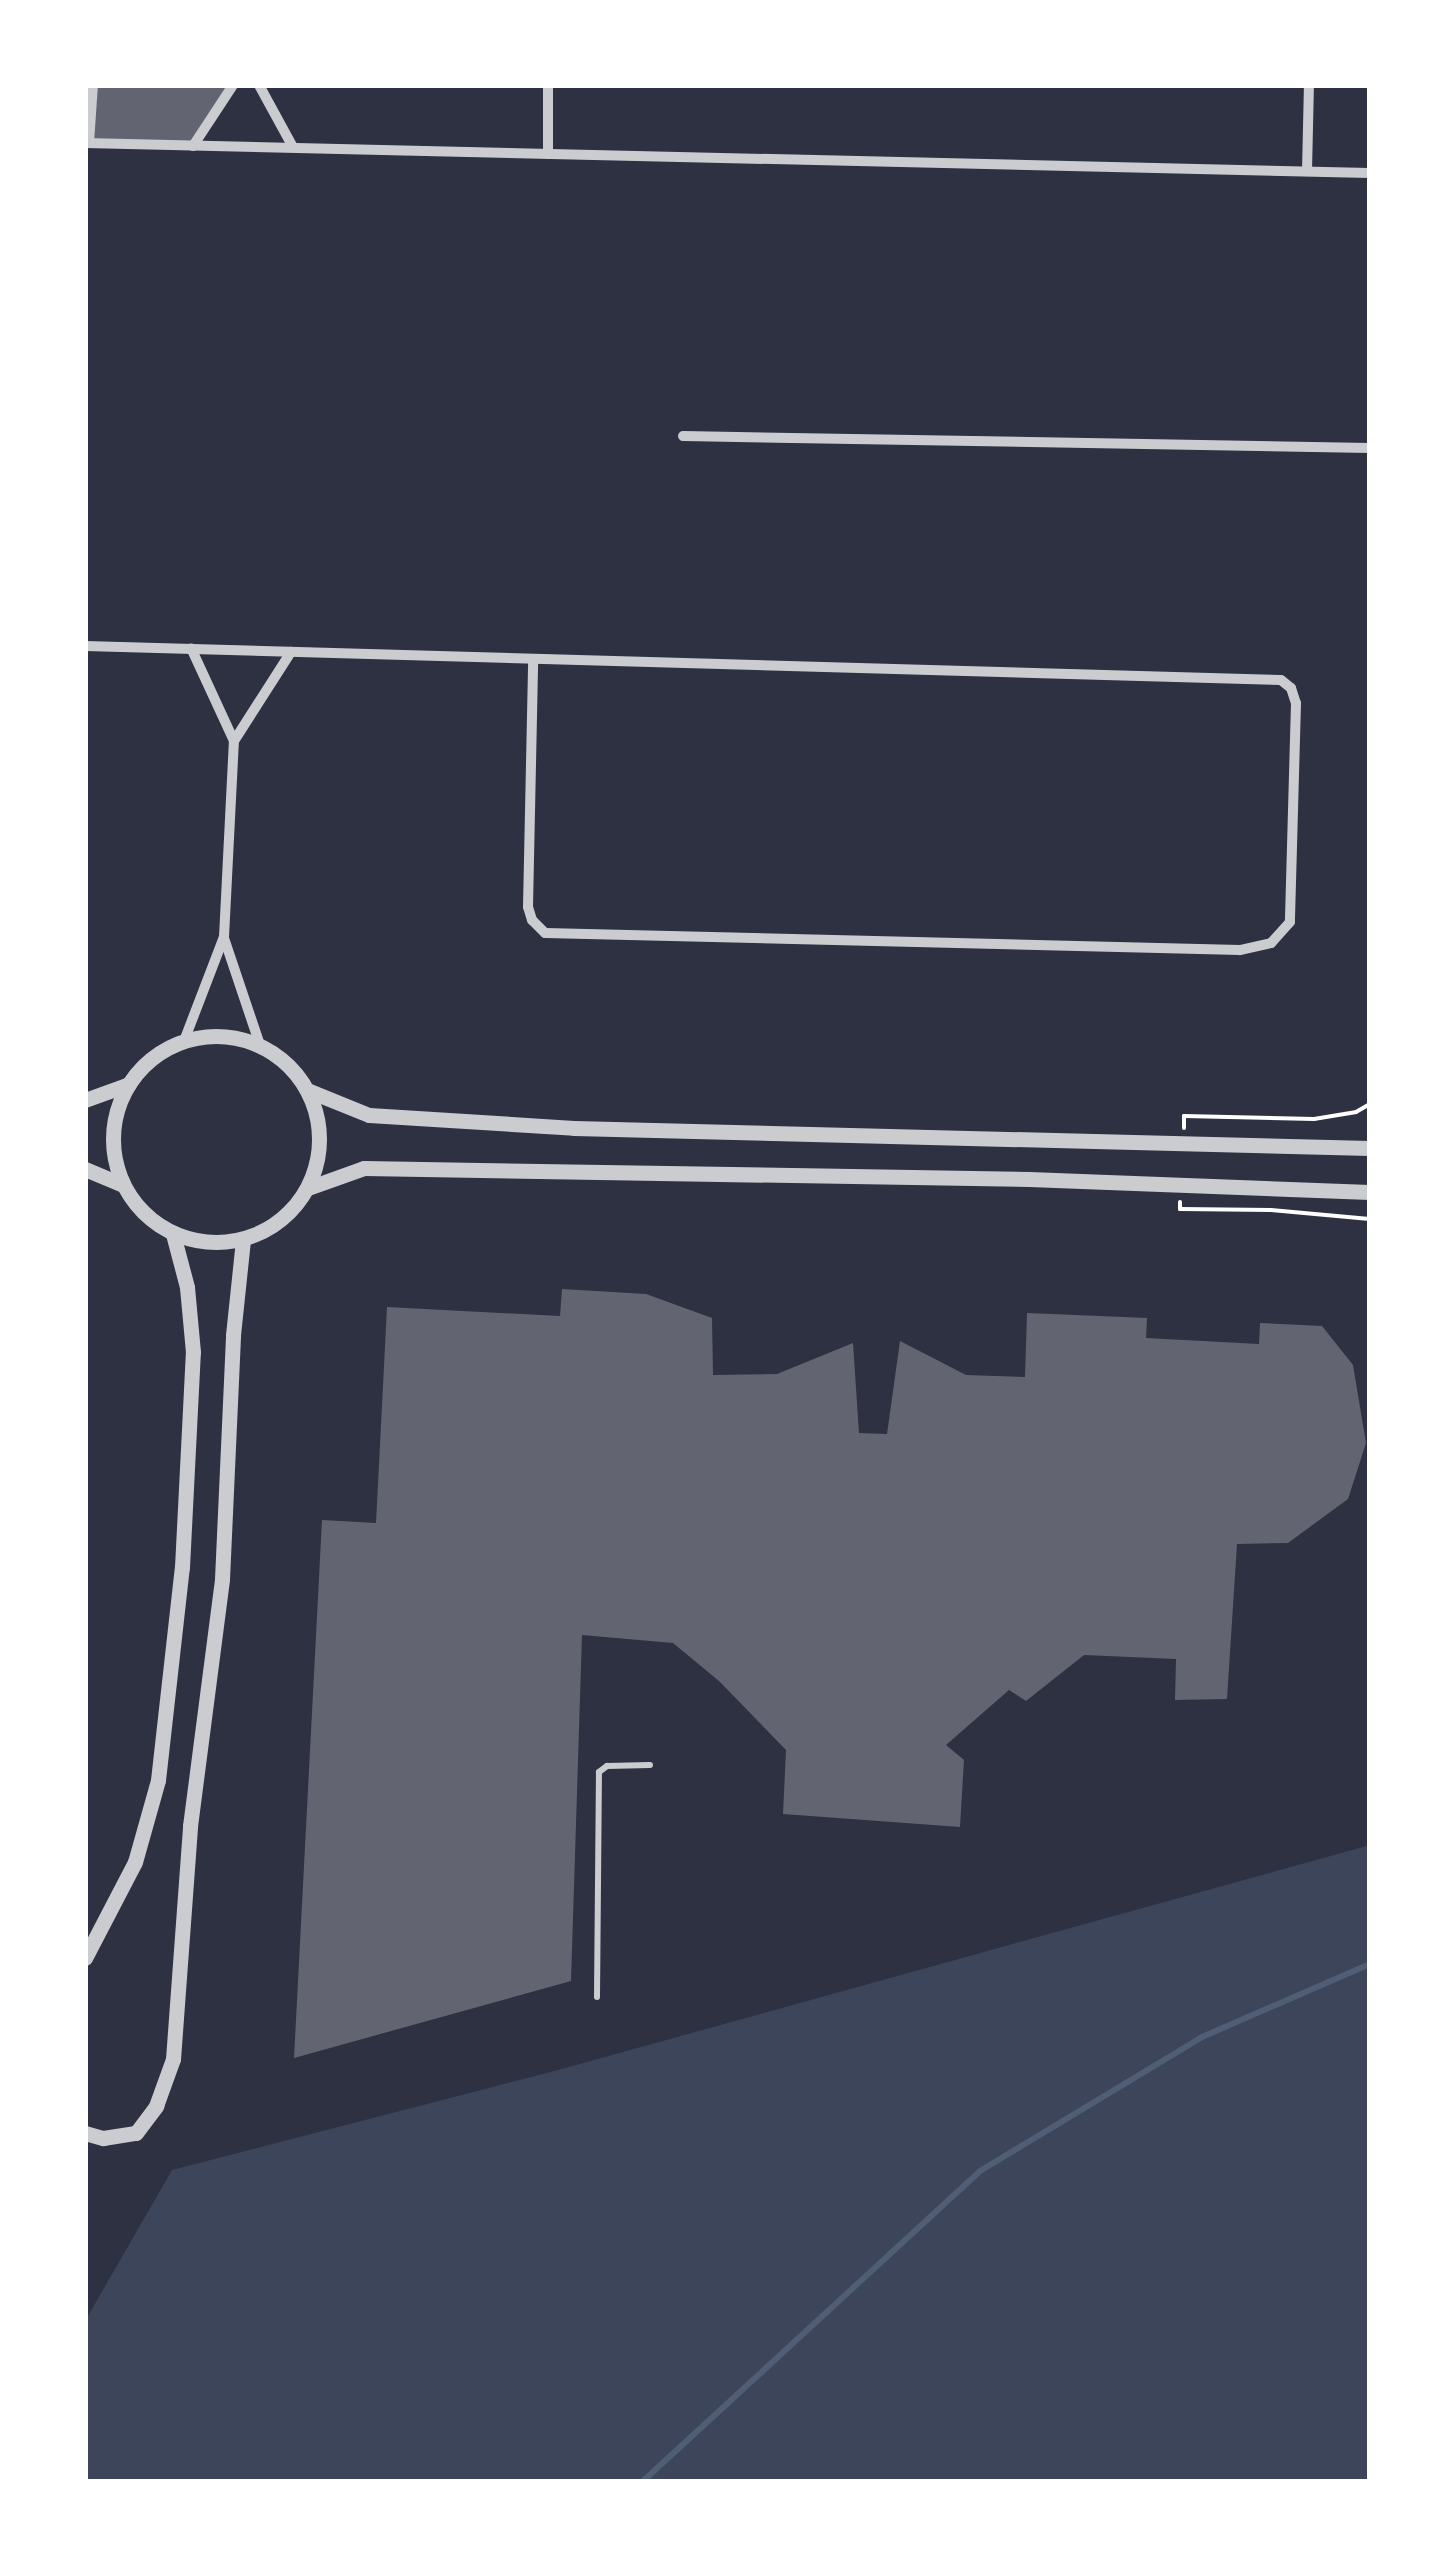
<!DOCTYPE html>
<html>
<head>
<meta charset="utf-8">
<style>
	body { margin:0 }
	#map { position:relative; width:1455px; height:2567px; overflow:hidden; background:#2d3142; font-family:"Zilla Slab",serif }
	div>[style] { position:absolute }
	.green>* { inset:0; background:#3c4559 }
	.stream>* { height:6px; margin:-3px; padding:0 3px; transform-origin:3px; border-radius:3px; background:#4f5d75 }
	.building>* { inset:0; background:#626471 }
	.path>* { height:4px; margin:-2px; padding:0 2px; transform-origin:2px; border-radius:2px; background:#fff }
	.service>* { height:6px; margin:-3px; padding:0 3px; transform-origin:3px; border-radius:3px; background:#caccd0 }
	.minor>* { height:10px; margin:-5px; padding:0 5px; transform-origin:5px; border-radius:5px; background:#caccd0 }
	.tertiary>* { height:15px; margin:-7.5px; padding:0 7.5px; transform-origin:7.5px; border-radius:7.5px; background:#caccd0 }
	.tertiary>.ring { margin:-7.5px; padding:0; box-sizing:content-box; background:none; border:15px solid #caccd0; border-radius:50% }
	span { translate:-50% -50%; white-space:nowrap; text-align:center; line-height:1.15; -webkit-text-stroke:10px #fff; paint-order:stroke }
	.frame { position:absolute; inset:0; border:88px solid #fff; pointer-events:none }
</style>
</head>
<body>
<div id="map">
	<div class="green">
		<div style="clip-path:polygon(1370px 1845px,1370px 2482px,85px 2482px,85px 2321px,172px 2170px,558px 2070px)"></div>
	</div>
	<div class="stream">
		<div style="left:642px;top:2482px;width:459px;rotate:-42.6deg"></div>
		<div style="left:980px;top:2171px;width:259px;rotate:-31.1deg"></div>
		<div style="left:1202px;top:2037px;width:183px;rotate:-23.5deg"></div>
	</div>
	<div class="building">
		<div style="clip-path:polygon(93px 85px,233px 85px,193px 146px,89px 143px)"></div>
		<div style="clip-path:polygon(562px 1289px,646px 1294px,712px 1318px,713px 1375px,777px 1374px,853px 1343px,859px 1433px,887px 1434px,900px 1341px,966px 1375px,1025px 1377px,1027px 1313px,1147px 1318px,1146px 1338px,1259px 1344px,1260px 1323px,1322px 1326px,1353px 1365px,1366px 1443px,1348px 1499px,1288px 1543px,1237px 1544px,1227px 1699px,1175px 1700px,1176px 1659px,1084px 1655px,1026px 1701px,1009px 1690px,946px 1745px,964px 1760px,960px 1827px,783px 1814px,786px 1750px,719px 1681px,673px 1643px,582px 1635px,571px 1981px,294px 2058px,322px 1520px,376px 1523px,387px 1307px,560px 1316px)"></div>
	</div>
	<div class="path">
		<div style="left:1184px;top:1128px;width:12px;rotate:-90deg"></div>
		<div style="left:1184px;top:1116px;width:130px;rotate:1.3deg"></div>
		<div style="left:1314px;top:1119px;width:43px;rotate:-9.5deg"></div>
		<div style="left:1356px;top:1112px;width:16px;rotate:-30deg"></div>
		<div style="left:1180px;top:1202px;width:7px;rotate:90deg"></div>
		<div style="left:1180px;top:1209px;width:91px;rotate:0.6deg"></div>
		<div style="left:1271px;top:1210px;width:99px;rotate:5.2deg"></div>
	</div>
	<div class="service">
		<div style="left:597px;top:1997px;width:225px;rotate:-89.5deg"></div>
		<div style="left:599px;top:1772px;width:10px;rotate:-37deg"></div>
		<div style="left:607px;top:1766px;width:43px;rotate:-1.3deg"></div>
	</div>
	<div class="minor">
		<div style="left:259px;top:85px;width:71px;rotate:61.3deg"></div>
		<div style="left:85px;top:143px;width:1285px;rotate:1.34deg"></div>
		<div style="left:89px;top:143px;width:58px;rotate:-86.1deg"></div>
		<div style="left:193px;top:146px;width:73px;rotate:-56.7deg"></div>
		<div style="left:548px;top:154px;width:69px;rotate:-90deg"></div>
		<div style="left:1307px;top:171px;width:86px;rotate:-88.7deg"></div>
		<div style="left:683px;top:436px;width:687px;rotate:1deg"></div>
		<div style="left:85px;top:646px;width:1196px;rotate:1.63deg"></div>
		<div style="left:1281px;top:680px;width:13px;rotate:39deg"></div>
		<div style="left:1291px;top:688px;width:16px;rotate:72deg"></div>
		<div style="left:1296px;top:703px;width:219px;rotate:91.6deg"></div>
		<div style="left:1290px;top:922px;width:28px;rotate:132deg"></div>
		<div style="left:1271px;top:943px;width:32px;rotate:167deg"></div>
		<div style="left:1240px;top:950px;width:695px;rotate:-178.6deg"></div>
		<div style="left:545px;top:933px;width:18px;rotate:-135deg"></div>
		<div style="left:532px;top:920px;width:14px;rotate:-107deg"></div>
		<div style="left:528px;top:907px;width:247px;rotate:-88.8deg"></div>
		<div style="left:234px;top:741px;width:106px;rotate:-57.4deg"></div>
		<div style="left:224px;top:938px;width:113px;rotate:71.4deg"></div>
		<div style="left:184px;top:1041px;width:111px;rotate:-69deg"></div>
		<div style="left:224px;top:937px;width:196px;rotate:-87.1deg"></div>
		<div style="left:234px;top:741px;width:102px;rotate:-114.8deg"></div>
	</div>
	<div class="tertiary">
		<div class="ring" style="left:113px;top:1036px;width:191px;height:191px"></div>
		<div style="left:307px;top:1090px;width:67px;rotate:22deg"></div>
		<div style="left:369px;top:1115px;width:205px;rotate:3.6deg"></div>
		<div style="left:574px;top:1128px;width:796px;rotate:1.44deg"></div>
		<div style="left:85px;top:1100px;width:47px;rotate:-20deg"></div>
		<div style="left:85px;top:1169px;width:41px;rotate:22.8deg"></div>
		<div style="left:308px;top:1188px;width:59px;rotate:-19.7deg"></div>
		<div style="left:364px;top:1168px;width:665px;rotate:0.95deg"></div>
		<div style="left:1029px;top:1179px;width:341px;rotate:2.2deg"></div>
		<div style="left:85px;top:1958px;width:108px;rotate:-62.5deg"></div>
		<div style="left:135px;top:1862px;width:85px;rotate:-74.3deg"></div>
		<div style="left:158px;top:1780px;width:214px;rotate:-83.6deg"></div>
		<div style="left:182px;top:1567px;width:215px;rotate:-87.1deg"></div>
		<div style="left:193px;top:1352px;width:65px;rotate:-95.3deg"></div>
		<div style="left:187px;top:1287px;width:55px;rotate:-104.8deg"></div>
		<div style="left:85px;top:2133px;width:19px;rotate:16deg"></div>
		<div style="left:103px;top:2138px;width:33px;rotate:-9deg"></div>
		<div style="left:136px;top:2133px;width:34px;rotate:-53deg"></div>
		<div style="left:156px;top:2106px;width:50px;rotate:-70.1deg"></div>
		<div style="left:173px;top:2059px;width:234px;rotate:-85.8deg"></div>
		<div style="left:190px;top:1826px;width:249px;rotate:-82.6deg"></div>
		<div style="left:222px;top:1579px;width:244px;rotate:-87.4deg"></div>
		<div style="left:233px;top:1335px;width:96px;rotate:-84deg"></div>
	</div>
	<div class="frame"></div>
</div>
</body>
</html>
